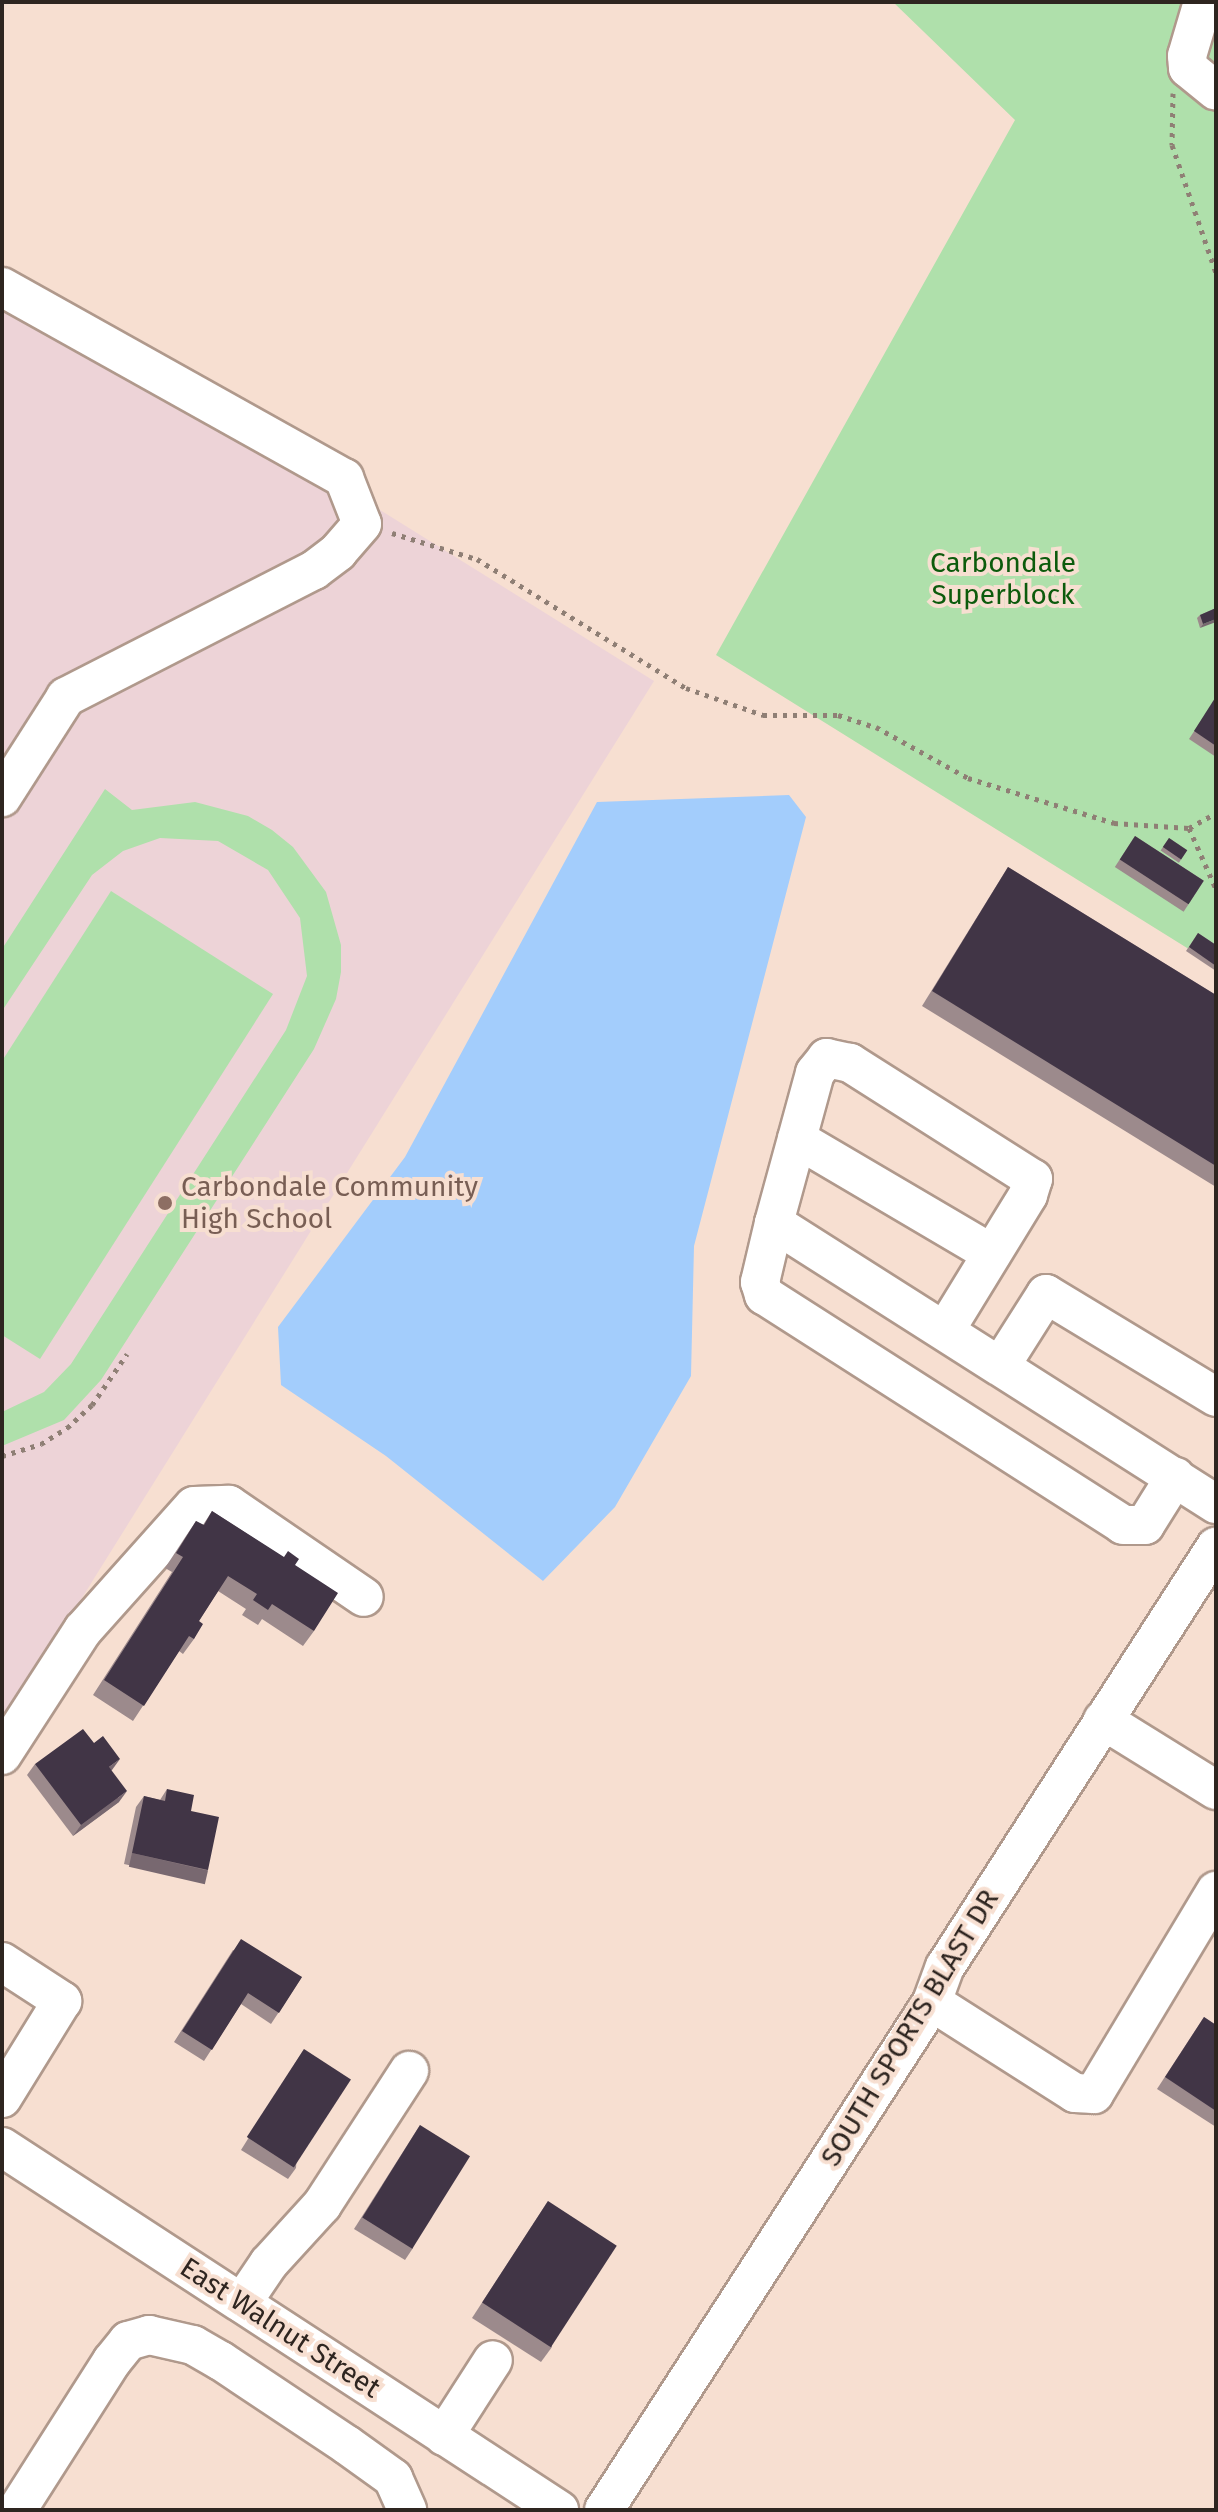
<!DOCTYPE html>
<html>
<head>
<meta charset="utf-8">
<style>
	body { margin:0 }
	#map { position:relative; width:1218px; height:2512px; overflow:hidden; background:#f7dfd1; font-family:"Fira Sans",sans-serif }
	div>[style] { position:absolute }
	.education>* { inset:0; background:#edd3d7 }
	.green>* { inset:0; background:#afe0ab }
	.water>* { inset:0; background:#a3cdfc }
	.path>* { height:5px; margin-top:-2.5px; transform-origin:0; background:repeating-linear-gradient(90deg,#8f7f75 0 4px,transparent 0 10px) }
	.roads { filter:drop-shadow(2px 0 #b0998c) drop-shadow(-2px 0 #b0998c) drop-shadow(0 2px #b0998c) drop-shadow(0 -2px #b0998c) }
	.minor>* { height:38px; margin:-19px; padding:0 19px; transform-origin:19px; border-radius:19px; background:#fff }
	.wall>* { inset:0; background:#9c8a8c; transform-origin:0 0 }
	.shaded-wall>* { inset:0; background:#786870; transform-origin:0 0 }
	.building>* { inset:0; background:#413546; transform-origin:0 0 }
	.dots>* { width:22px; height:22px; translate:-50% -50%; box-sizing:border-box; border:4px solid #f7dfd1; border-radius:50% }
	span { translate:-50% -50%; white-space:nowrap; text-align:center; line-height:1.15; -webkit-text-stroke:8px #f7dfd1; paint-order:stroke }
	.park-label { font-size:28px; color:#0c5b0c }
	.education-label { font-size:28px; color:#785e54 }
	.left { translate:0 -50%; text-align:left }
	.street-label { font-size:28px; color:#2e2520 }
	.frame { position:absolute; inset:0; border:4px solid #2e2520; pointer-events:none }
</style>
</head>
<body>
<div id="map">
	<div class="education">
		<div style="clip-path:polygon(2px 274px,654px 681px,2px 1726px)"></div>
	</div>
	<div class="green">
		<div style="clip-path:polygon(893px 2px,1216px 2px,1216px 966px,716px 655px,1015px 120px)"></div>
		<div style="clip-path:polygon(105px 789px,132px 810px,195px 802px,248px 816px,272px 830px,293px 847px,326px 892px,341px 945px,341px 972px,336px 999px,314px 1049px,101px 1380px,64px 1420px,2px 1446px,2px 1412px,44px 1392px,71px 1364px,286px 1030px,307px 976px,300px 918px,268px 870px,218px 841px,160px 838px,123px 851px,92px 875px,2px 1011px,2px 949px)"></div>
		<div style="clip-path:polygon(111px 891px,273px 994px,40px 1359px,2px 1335px,2px 1061px)"></div>
	</div>
	<div class="water">
		<div style="clip-path:polygon(789px 795px,806px 817px,694px 1246px,691px 1376px,615px 1507px,543px 1581px,386px 1456px,281px 1385px,278px 1327px,405px 1157px,597px 802px)"></div>
	</div>
	<div class="path">
		<div style="left:1173px;top:93px;width:52px;rotate:91.1deg"></div>
		<div style="left:1172px;top:145px;width:135px;rotate:71deg"></div>
		<div style="left:392px;top:533px;width:89px;rotate:17deg"></div>
		<div style="left:477px;top:559px;width:246px;rotate:31.7deg"></div>
		<div style="left:686px;top:688px;width:82px;rotate:19.3deg"></div>
		<div style="left:763px;top:715px;width:75px"></div>
		<div style="left:838px;top:715px;width:40px;rotate:18deg"></div>
		<div style="left:876px;top:727px;width:105px;rotate:29deg"></div>
		<div style="left:968px;top:778px;width:153px;rotate:17.1deg"></div>
		<div style="left:1114px;top:823px;width:75px;rotate:3.8deg"></div>
		<div style="left:1189px;top:828px;width:31px;rotate:-29deg"></div>
		<div style="left:1189px;top:828px;width:67px;rotate:66.1deg"></div>
		<div style="left:2px;top:1456px;width:41px;rotate:-17.1deg"></div>
		<div style="left:41px;top:1444px;width:31px;rotate:-32deg"></div>
		<div style="left:67px;top:1428px;width:34px;rotate:-43deg"></div>
		<div style="left:92px;top:1405px;width:62px;rotate:-55.5deg"></div>
	</div>
	<div class="roads">
		<div class="minor">
			<div style="left:1203px;top:2px;width:56px;rotate:106.5deg"></div>
			<div style="left:1187px;top:56px;width:12px;rotate:85deg"></div>
			<div style="left:1188px;top:68px;width:36px;rotate:39deg"></div>
			<div style="left:2px;top:287px;width:392px;rotate:29.2deg"></div>
			<div style="left:344px;top:478px;width:49px;rotate:68.6deg"></div>
			<div style="left:362px;top:524px;width:37px;rotate:131deg"></div>
			<div style="left:338px;top:552px;width:30px;rotate:143deg"></div>
			<div style="left:314px;top:570px;width:279px;rotate:152.9deg"></div>
			<div style="left:66px;top:697px;width:119px;rotate:122.6deg"></div>
			<div style="left:797px;top:1139px;width:226px;rotate:30.5deg"></div>
			<div style="left:774px;top:1223px;width:61px;rotate:103.3deg"></div>
			<div style="left:760px;top:1282px;width:14px;rotate:73deg"></div>
			<div style="left:764px;top:1295px;width:426px;rotate:32.6deg"></div>
			<div style="left:1123px;top:1525px;width:22px"></div>
			<div style="left:1145px;top:1525px;width:57px;rotate:-58deg"></div>
			<div style="left:946px;top:1329px;width:157px;rotate:-58.5deg"></div>
			<div style="left:1028px;top:1195px;width:17px;rotate:-73deg"></div>
			<div style="left:1033px;top:1179px;width:217px;rotate:-147.6deg"></div>
			<div style="left:850px;top:1063px;width:24px;rotate:-168deg"></div>
			<div style="left:827px;top:1058px;width:19px;rotate:129deg"></div>
			<div style="left:815px;top:1073px;width:156px;rotate:105.3deg"></div>
			<div style="left:774px;top:1223px;width:524px;rotate:32.45deg"></div>
			<div style="left:1001px;top:1365px;width:84px;rotate:-57.6deg"></div>
			<div style="left:1046px;top:1294px;width:199px;rotate:31.2deg"></div>
			<div style="left:1103px;top:1720px;width:133px;rotate:31.8deg"></div>
			<div style="left:2px;top:1755px;width:149px;rotate:-57.1deg"></div>
			<div style="left:83px;top:1630px;width:166px;rotate:-48.2deg"></div>
			<div style="left:194px;top:1506px;width:35px;rotate:-2deg"></div>
			<div style="left:229px;top:1505px;width:163px;rotate:34.3deg"></div>
			<div style="left:2px;top:1962px;width:72px;rotate:33deg"></div>
			<div style="left:62px;top:2001px;width:114px;rotate:121.7deg"></div>
			<div style="left:932px;top:2002px;width:169px;rotate:32.5deg"></div>
			<div style="left:1075px;top:2093px;width:19px;rotate:3deg"></div>
			<div style="left:1094px;top:2094px;width:237px;rotate:-59deg"></div>
			<div style="left:2px;top:2147px;width:665px;rotate:33.09deg"></div>
			<div style="left:242px;top:2303px;width:48px;rotate:-56deg"></div>
			<div style="left:269px;top:2263px;width:79px;rotate:-47.6deg"></div>
			<div style="left:322px;top:2205px;width:160px;rotate:-57deg"></div>
			<div style="left:444px;top:2436px;width:90px;rotate:-57.2deg"></div>
			<div style="left:17px;top:2510px;width:177px;rotate:-57.5deg"></div>
			<div style="left:112px;top:2361px;width:26px;rotate:-51deg"></div>
			<div style="left:128px;top:2341px;width:22px;rotate:-16deg"></div>
			<div style="left:149px;top:2335px;width:45px;rotate:12.8deg"></div>
			<div style="left:193px;top:2345px;width:32px;rotate:30deg"></div>
			<div style="left:221px;top:2361px;width:151px;rotate:33.7deg"></div>
			<div style="left:347px;top:2445px;width:57px;rotate:35.7deg"></div>
			<div style="left:393px;top:2478px;width:35px;rotate:66deg"></div>
			<div style="left:604px;top:2510px;width:605px;rotate:-57.15deg"></div>
			<div style="left:932px;top:2002px;width:37px;rotate:-70deg"></div>
			<div style="left:945px;top:1967px;width:500px;rotate:-57.2deg"></div>
		</div>
	</div>
	<div class="wall">
		<div style="clip-path:polygon(1216px 608px,1200px 628px,1197px 618px,1200px 615px)"></div>
		<div style="clip-path:polygon(1216px 698px,1216px 757px,1189px 739px)"></div>
		<div style="left:1135px;top:836px;width:82px;height:37px;rotate:33deg"></div>
		<div style="left:1169px;top:838px;width:22px;height:15px;rotate:34deg"></div>
		<div style="clip-path:polygon(1008px 867px,1216px 995px,1216px 1187px,922px 1006px)"></div>
		<div style="clip-path:polygon(1198px 933px,1216px 945px,1216px 971px,1186px 951px)"></div>
		<div style="clip-path:polygon(212px 1511px,295px 1565px,314px 1631px,303px 1646px,262px 1619px,258px 1625px,242px 1615px,246px 1609px,218px 1591px,199px 1621px,194px 1639px,183px 1654px,179px 1651px,133px 1721px,93px 1695px,172px 1572px,165px 1568px,186px 1536px,196px 1521px,203px 1525px)"></div>
		<div style="clip-path:polygon(35px 1764px,111px 1770px,119px 1802px,73px 1836px,27px 1775px)"></div>
		<div style="clip-path:polygon(167px 1789px,191px 1811px,208px 1870px,200px 1881px,124px 1864px,136px 1807px,144px 1796px,160px 1800px)"></div>
		<div style="clip-path:polygon(233px 1950px,302px 1977px,271px 2024px,241px 2004px,204px 2061px,174px 2042px)"></div>
		<div style="clip-path:polygon(1204px 2017px,1216px 2025px,1216px 2127px,1157px 2089px)"></div>
		<div style="clip-path:polygon(304px 2049px,296px 2168px,288px 2179px,241px 2150px)"></div>
		<div style="clip-path:polygon(420px 2125px,413px 2248px,405px 2260px,354px 2229px)"></div>
		<div style="clip-path:polygon(548px 2201px,552px 2347px,541px 2362px,472px 2318px)"></div>
	</div>
	<div class="shaded-wall">
		<div style="clip-path:polygon(1216px 619px,1216px 622px,1200px 628px,1203px 624px)"></div>
		<div style="clip-path:polygon(120px 1759px,112px 1770px,101px 1778px,109px 1767px)"></div>
		<div style="clip-path:polygon(127px 1791px,119px 1802px,73px 1836px,81px 1825px)"></div>
		<div style="left:132px;top:1853px;width:78px;height:14px;rotate:13deg"></div>
	</div>
	<div class="building">
		<div style="clip-path:polygon(1216px 608px,1216px 619px,1203px 624px,1200px 615px)"></div>
		<div style="clip-path:polygon(1215px 698px,1216px 698px,1216px 746px,1194px 731px)"></div>
		<div style="left:1135px;top:836px;width:82px;height:28px;rotate:33deg"></div>
		<div style="left:1169px;top:838px;width:22px;height:11px;rotate:34deg"></div>
		<div style="clip-path:polygon(1008px 867px,1216px 995px,1216px 1166px,932px 991px)"></div>
		<div style="clip-path:polygon(1198px 933px,1216px 945px,1216px 966px,1189px 947px)"></div>
		<div style="clip-path:polygon(212px 1511px,284px 1557px,288px 1551px,299px 1559px,295px 1565px,338px 1593px,314px 1631px,272px 1604px,268px 1610px,253px 1600px,257px 1594px,228px 1576px,199px 1621px,203px 1624px,194px 1639px,189px 1636px,144px 1706px,104px 1680px,183px 1557px,176px 1553px,196px 1521px,204px 1525px)"></div>
		<div style="clip-path:polygon(83px 1729px,94px 1743px,103px 1736px,120px 1759px,109px 1767px,127px 1791px,81px 1825px,35px 1764px)"></div>
		<div style="clip-path:polygon(167px 1789px,194px 1795px,191px 1811px,219px 1817px,208px 1870px,132px 1853px,144px 1796px,165px 1801px)"></div>
		<div style="clip-path:polygon(241px 1939px,302px 1977px,279px 2013px,248px 1993px,212px 2050px,182px 2031px)"></div>
		<div style="clip-path:polygon(1204px 2017px,1216px 2025px,1216px 2111px,1165px 2077px)"></div>
		<div style="left:304px;top:2049px;width:56px;height:105px;rotate:33deg"></div>
		<div style="left:420px;top:2125px;width:59px;height:109px;rotate:32deg"></div>
		<div style="left:548px;top:2201px;width:82px;height:121px;rotate:33deg"></div>
	</div>
	<div class="dots">
		<div style="left:165px;top:1203px;background:#8d6e63"></div>
	</div>
	<div class="park-label">
		<span style="left:1003px;top:579px">Carbondale<br>Superblock</span>
	</div>
	<div class="education-label">
		<span class="left" style="left:181px;top:1203px">Carbondale Community<br>High School</span>
	</div>
	<div class="street-label">
		<span style="left:910px;top:2028px;rotate:-59deg">SOUTH SPORTS BLAST DR</span>
		<span style="left:280px;top:2328px;rotate:33deg">East Walnut Street</span>
	</div>
	<div class="frame"></div>
</div>
</body>
</html>
